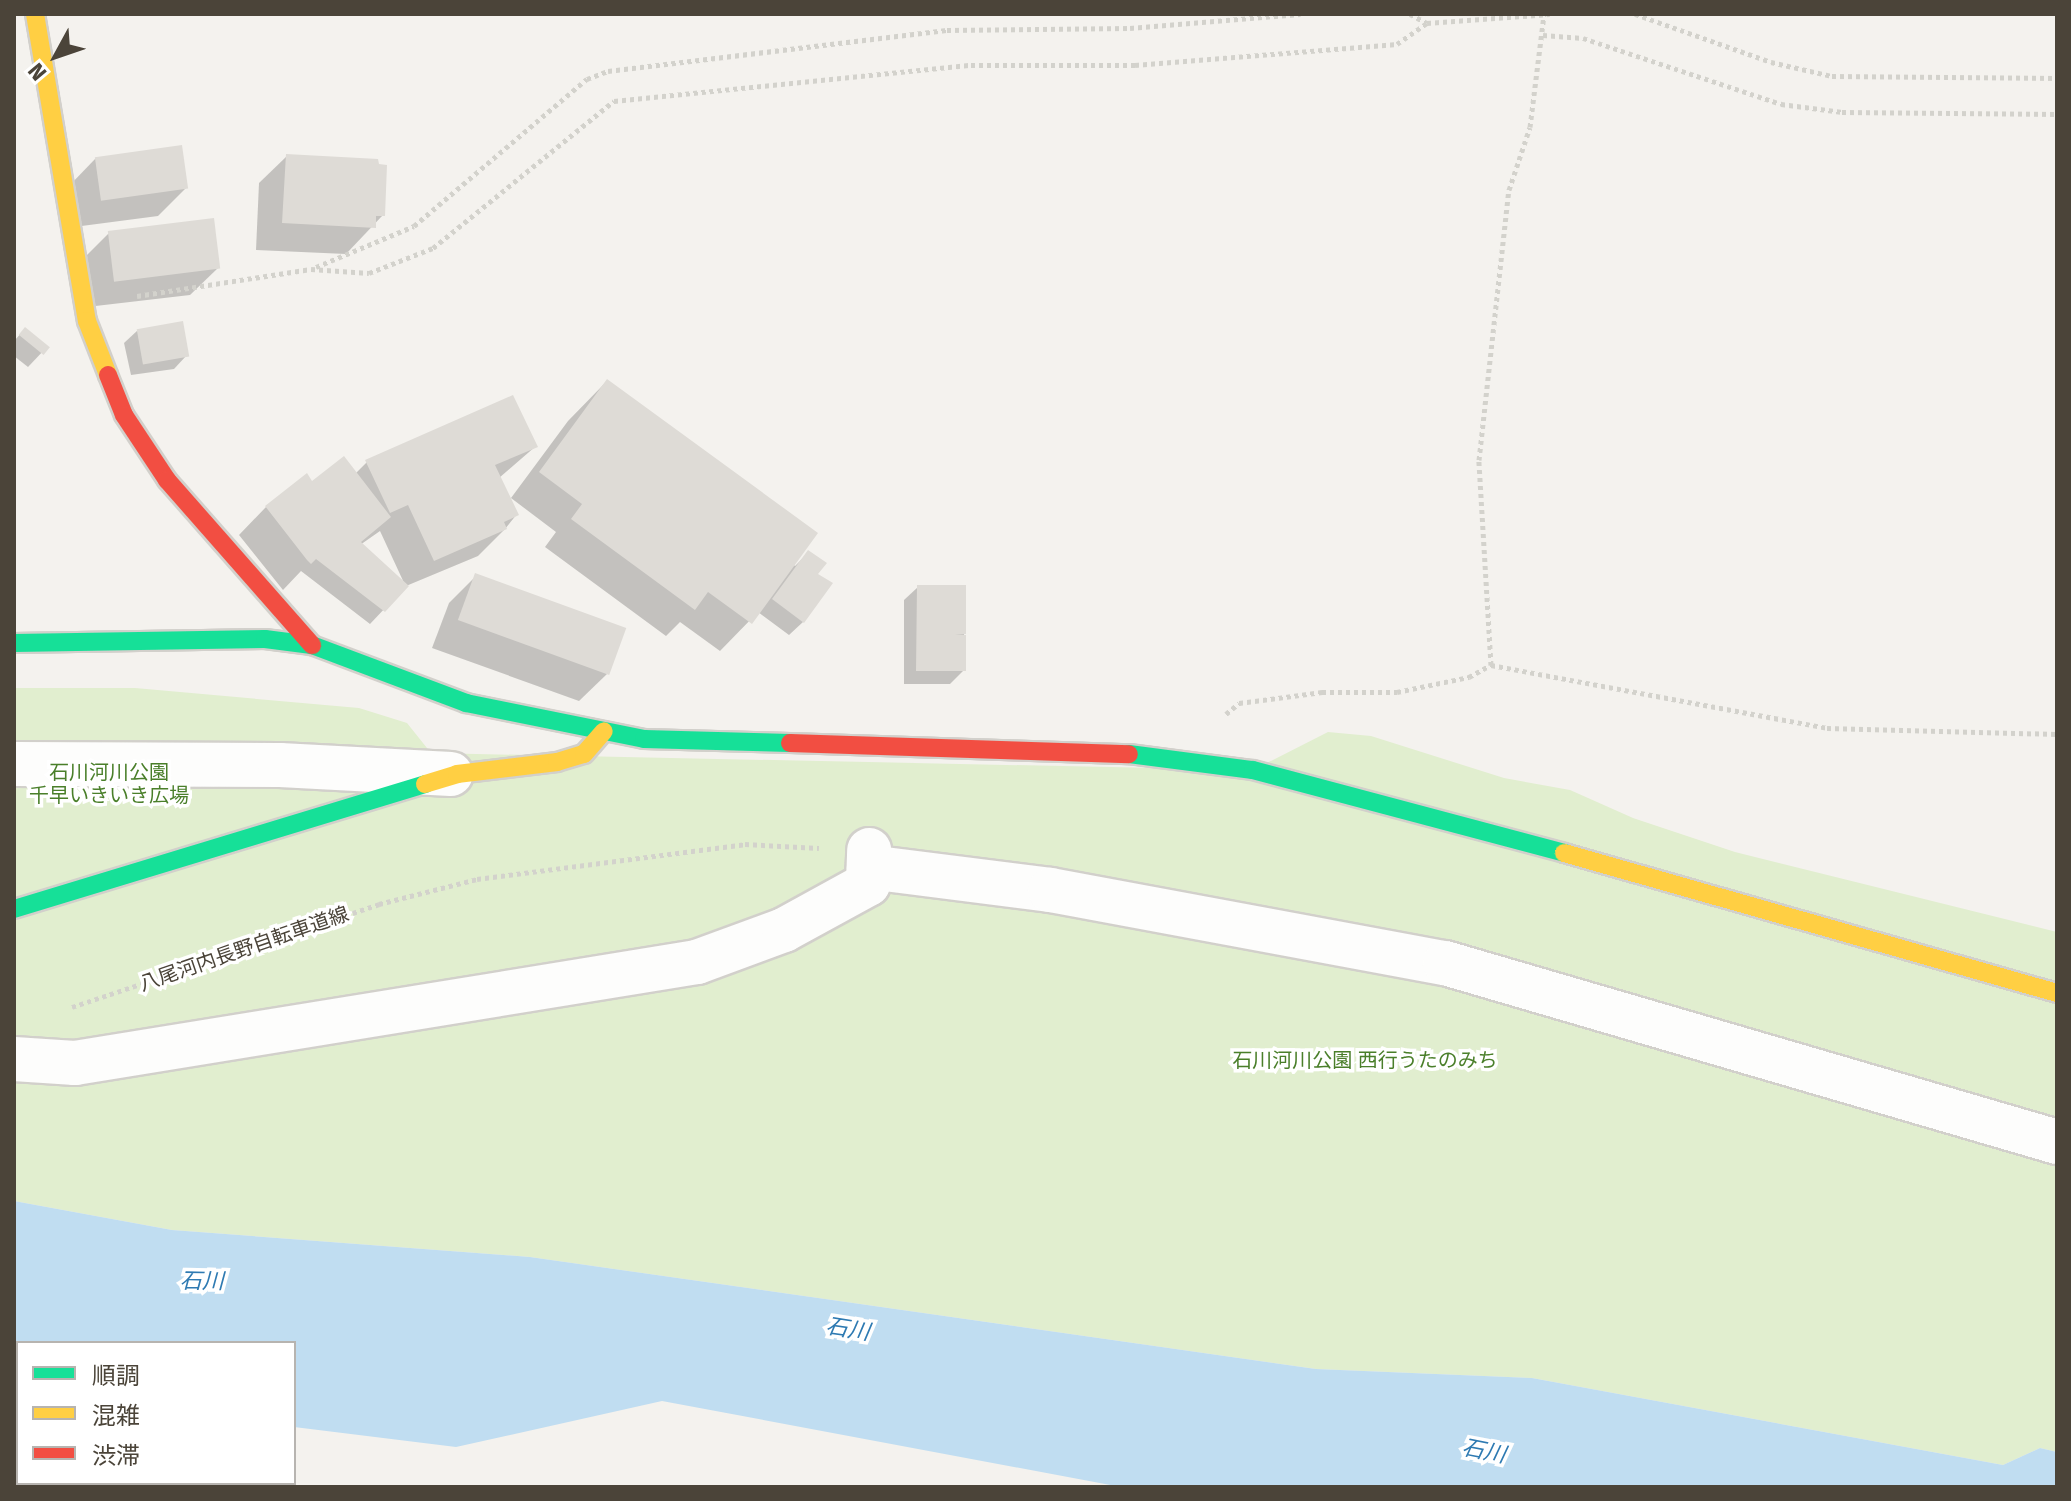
<!DOCTYPE html>
<html>
<head>
<meta charset="utf-8">
<style>
	body { margin:0 }
	#map { position:relative; width:2071px; height:1501px; overflow:hidden; background:#f4f2ee; font-family:"Fira Sans","Noto Sans JP",sans-serif }
	div>[style] { position:absolute }
	.green>* { inset:0; background:#e1eecf }
	.water>* { inset:0; background:#c0ddf1 }
	.shadow>* { inset:0; background:#0003 }
	.building>* { inset:0; background:#dedbd6; transform-origin:0 0 }
	.path>* { height:5px; margin-top:-2.5px; transform-origin:0; background:repeating-linear-gradient(90deg,#d3d2cc 0 4px,transparent 0 8px) }
	.roads { filter:drop-shadow(2px 0 #d2d0cb) drop-shadow(-2px 0 #d2d0cb) drop-shadow(0 2px #d2d0cb) drop-shadow(0 -2px #d2d0cb) }
	.street>* { height:44px; margin:-22px; padding:0 22px; transform-origin:22px; border-radius:22px; background:#fdfdfc }
	.fast>* { height:18px; margin:-9px; padding:0 9px; transform-origin:9px; border-radius:9px; background:#16e098 }
	.slow>* { height:18px; margin:-9px; padding:0 9px; transform-origin:9px; border-radius:9px; background:#ffcf43 }
	.jam>* { height:18px; margin:-9px; padding:0 9px; transform-origin:9px; border-radius:9px; background:#f24e42 }
	span { translate:-50% -50%; white-space:nowrap; text-align:center; line-height:1.15; -webkit-text-stroke:7px #fff; paint-order:stroke }
	.park-label { font-size:20px; color:#4a7f2a }
	.street-label { font-size:20px; color:#4b4439 }
	.water-label { font-size:22px; color:#2e7ab2; font-style:italic }
	.frame { position:absolute; inset:0; border:16px solid #4b4439; pointer-events:none }
	.legend { position:absolute; left:16px; top:1341px; width:280px; height:144px; box-sizing:border-box; background:#fff; border:2px solid #b7b4b0; margin:0; padding:10px 14px; list-style:none; font-size:24px; color:#4b4439 }
	.legend li { display:flex; align-items:center; gap:16px; height:40px }
	.legend b { width:40px; border:2px solid #b7b4b0 }
	.north { position:absolute; left:16px; top:16px; width:80px; height:80px; -webkit-text-stroke:6px #fff; paint-order:stroke; rotate:230deg; font-size:22px; font-weight:700; line-height:32px; text-align:center; color:#4b4439 }
	.north::after { content:''; display:block; margin:auto; width:28px; height:36px; background:#4b4439; clip-path:polygon(50% 0,100% 100%,50% 72%,0 100%) }
</style>
</head>
<body>
<div id="map">
	<div class="green">
		<div style="clip-path:polygon(14px 688px,135px 688px,359px 708px,407px 723px,431px 753px,1253px 770px,1328px 732px,1371px 736px,1504px 778px,1570px 790px,1633px 818px,1735px 852px,2057px 932px,2057px 1452px,2040px 1448px,2003px 1465px,1532px 1378px,1316px 1369px,530px 1257px,172px 1230px,14px 1201px)"></div>
	</div>
	<div class="water">
		<div style="clip-path:polygon(14px 1201px,172px 1230px,530px 1257px,1316px 1369px,1532px 1378px,2003px 1465px,2040px 1448px,2057px 1452px,2057px 1487px,1121px 1487px,662px 1401px,456px 1447px,294px 1427px,294px 1343px,18px 1343px,18px 1393px,14px 1393px)"></div>
	</div>
	<div class="shadow">
		<div style="clip-path:polygon(287px 156px,376px 170px,383px 215px,346px 254px,256px 250px,259px 183px)"></div>
		<div style="clip-path:polygon(96px 158px,186px 188px,158px 216px,74px 227px,69px 186px)"></div>
		<div style="clip-path:polygon(109px 233px,218px 268px,190px 295px,87px 307px,81px 261px)"></div>
		<div style="clip-path:polygon(25px 329px,47px 347px,28px 367px,14px 356px,14px 341px)"></div>
		<div style="clip-path:polygon(138px 330px,187px 355px,174px 369px,131px 375px,124px 343px)"></div>
		<div style="clip-path:polygon(607px 381px,795px 566px,809px 552px,815px 574px,803px 622px,789px 635px,758px 612px,720px 651px,680px 622px,666px 636px,545px 547px,556px 532px,511px 498px,568px 421px)"></div>
		<div style="clip-path:polygon(evenodd,536px 446px,499px 478px,517px 514px,505px 529px,478px 556px,406px 586px,370px 624px,301px 571px,283px 590px,239px 535px,266px 507px,312px 484px,355px 474px,367px 462px,536px 446px,380px 531px,405px 585px,360px 545px,380px 531px)"></div>
		<div style="clip-path:polygon(476px 576px,607px 674px,579px 701px,432px 648px,449px 603px)"></div>
		<div style="clip-path:polygon(918px 587px,964px 587px,964px 670px,950px 684px,904px 684px,904px 600px)"></div>
	</div>
	<div class="building">
		<div style="left:182px;top:145px;width:44px;height:88px;rotate:82deg"></div>
		<div style="clip-path:polygon(286px 154px,378px 159px,379px 164px,387px 165px,385px 216px,376px 216px,376px 228px,282px 223px)"></div>
		<div style="left:214px;top:218px;width:51px;height:107px;rotate:83deg"></div>
		<div style="left:183px;top:321px;width:36px;height:47px;rotate:80deg"></div>
		<div style="left:25px;top:327px;width:32px;height:10px;rotate:39deg"></div>
		<div style="clip-path:polygon(607px 379px,818px 533px,752px 624px,708px 592px,695px 610px,571px 519px,582px 504px,539px 472px)"></div>
		<div style="clip-path:polygon(513px 395px,538px 447px,495px 465px,519px 515px,504px 522px,507px 529px,434px 561px,408px 505px,390px 513px,365px 460px)"></div>
		<div style="clip-path:polygon(344px 456px,391px 517px,361px 542px,409px 586px,385px 612px,316px 559px,311px 564px,307px 560px,265px 506px,307px 473px,312px 481px)"></div>
		<div style="clip-path:polygon(808px 550px,827px 563px,818px 574px,833px 583px,804px 623px,772px 599px)"></div>
		<div style="left:475px;top:573px;width:161px;height:50px;rotate:20deg"></div>
		<div style="clip-path:polygon(917px 585px,966px 585px,966px 634px,955px 635px,966px 635px,966px 671px,916px 671px)"></div>
	</div>
	<div class="path">
		<div style="left:1410px;top:14px;width:19px;rotate:28deg"></div>
		<div style="left:1635px;top:14px;width:144px;rotate:19.4deg"></div>
		<div style="left:1771px;top:62px;width:63px;rotate:12.9deg"></div>
		<div style="left:1832px;top:76px;width:225px;rotate:0.5deg"></div>
		<div style="left:1543px;top:35px;width:40px;rotate:4.3deg"></div>
		<div style="left:1583px;top:38px;width:209px;rotate:18.4deg"></div>
		<div style="left:1781px;top:104px;width:62px;rotate:7.5deg"></div>
		<div style="left:1842px;top:112px;width:215px;rotate:0.5deg"></div>
		<div style="left:316px;top:267px;width:106px;rotate:-22.7deg"></div>
		<div style="left:414px;top:226px;width:227px;rotate:-40.4deg"></div>
		<div style="left:587px;top:79px;width:22px;rotate:-21deg"></div>
		<div style="left:608px;top:71px;width:341px;rotate:-6.9deg"></div>
		<div style="left:947px;top:30px;width:183px;rotate:-0.6deg"></div>
		<div style="left:1130px;top:28px;width:171px;rotate:-4.7deg"></div>
		<div style="left:137px;top:296px;width:176px;rotate:-8.8deg"></div>
		<div style="left:311px;top:269px;width:58px;rotate:3.9deg"></div>
		<div style="left:369px;top:273px;width:69px;rotate:-21.3deg"></div>
		<div style="left:433px;top:248px;width:233px;rotate:-39.1deg"></div>
		<div style="left:614px;top:101px;width:359px;rotate:-5.8deg"></div>
		<div style="left:971px;top:65px;width:164px"></div>
		<div style="left:1135px;top:65px;width:263px;rotate:-4.6deg"></div>
		<div style="left:1397px;top:44px;width:37px;rotate:-35deg"></div>
		<div style="left:1427px;top:23px;width:123px;rotate:-4.2deg"></div>
		<div style="left:1491px;top:665px;width:205px;rotate:-93.4deg"></div>
		<div style="left:1479px;top:460px;width:272px;rotate:-83.7deg"></div>
		<div style="left:1509px;top:190px;width:66px;rotate:-71.6deg"></div>
		<div style="left:1530px;top:127px;width:113px;rotate:-82.9deg"></div>
		<div style="left:1226px;top:714px;width:17px;rotate:-40deg"></div>
		<div style="left:1239px;top:703px;width:84px;rotate:-7.5deg"></div>
		<div style="left:1322px;top:692px;width:75px"></div>
		<div style="left:1397px;top:692px;width:74px;rotate:-11.8deg"></div>
		<div style="left:1469px;top:677px;width:25px;rotate:-29deg"></div>
		<div style="left:1491px;top:665px;width:342px;rotate:10.6deg"></div>
		<div style="left:1827px;top:728px;width:230px;rotate:1.5deg"></div>
		<div style="left:72px;top:1007px;width:324px;rotate:-18.5deg"></div>
		<div style="left:379px;top:904px;width:101px;rotate:-14.3deg"></div>
		<div style="left:477px;top:879px;width:270px;rotate:-7.4deg"></div>
		<div style="left:745px;top:844px;width:74px;rotate:3.1deg"></div>
	</div>
	<div class="roads">
		<div class="street">
			<div style="left:14px;top:764px;width:266px;rotate:0.2deg"></div>
			<div style="left:280px;top:765px;width:171px;rotate:3deg"></div>
			<div style="left:869px;top:867px;width:182px;rotate:7.2deg"></div>
			<div style="left:1050px;top:890px;width:402px;rotate:10.5deg"></div>
			<div style="left:1445px;top:963px;width:638px;rotate:16.3deg"></div>
			<div style="left:14px;top:1059px;width:61px;rotate:3.8deg"></div>
			<div style="left:75px;top:1063px;width:630px;rotate:-9.22deg"></div>
			<div style="left:697px;top:962px;width:93px;rotate:-20.2deg"></div>
			<div style="left:784px;top:930px;width:96px;rotate:-28.7deg"></div>
			<div style="left:868px;top:884px;width:34px;rotate:-88deg"></div>
		</div>
		<div class="fast">
			<div style="left:14px;top:643px;width:251px;rotate:-0.9deg"></div>
			<div style="left:265px;top:639px;width:47px;rotate:7.3deg"></div>
			<div style="left:312px;top:645px;width:165px;rotate:20.6deg"></div>
			<div style="left:466px;top:703px;width:182px;rotate:11.4deg"></div>
			<div style="left:644px;top:739px;width:146px;rotate:1.6deg"></div>
			<div style="left:1129px;top:754px;width:125px;rotate:7.4deg"></div>
			<div style="left:1253px;top:770px;width:322px;rotate:14.9deg"></div>
			<div style="left:14px;top:909px;width:430px;rotate:-16.9deg"></div>
		</div>
		<div class="slow">
			<div style="left:35px;top:14px;width:311px;rotate:80.4deg"></div>
			<div style="left:87px;top:321px;width:58px;rotate:68.7deg"></div>
			<div style="left:425px;top:784px;width:34px;rotate:-17deg"></div>
			<div style="left:457px;top:774px;width:101px;rotate:-6.8deg"></div>
			<div style="left:557px;top:762px;width:28px;rotate:-17deg"></div>
			<div style="left:584px;top:754px;width:30px;rotate:-49deg"></div>
			<div style="left:1564px;top:853px;width:512px;rotate:15.85deg"></div>
		</div>
		<div class="jam">
			<div style="left:108px;top:375px;width:43px;rotate:68.2deg"></div>
			<div style="left:124px;top:415px;width:78px;rotate:56.5deg"></div>
			<div style="left:167px;top:480px;width:220px;rotate:48.7deg"></div>
			<div style="left:790px;top:743px;width:339px;rotate:1.9deg"></div>
		</div>
	</div>
	<div class="park-label">
		<span style="left:109px;top:784px">石川河川公園<br>千早いきいき広場</span>
		<span style="left:1365px;top:1060px">石川河川公園 西行うたのみち</span>
	</div>
	<div class="street-label">
		<span style="left:244px;top:949px;rotate:-19deg">八尾河内長野自転車道線</span>
	</div>
	<div class="water-label">
		<span style="left:202px;top:1281px;rotate:1deg">石川</span>
		<span style="left:848px;top:1329px;rotate:9deg">石川</span>
		<span style="left:1484px;top:1451px;rotate:11deg">石川</span>
	</div>
	<div class="frame"></div>
	<ul class="legend">
	<li><b style="height:10px;background:#16e098"></b>順調</li>
	<li><b style="height:10px;background:#ffcf43"></b>混雑</li>
	<li><b style="height:10px;background:#f24e42"></b>渋滞</li>
	</ul>
	<div class="north">N</div>
</div>
</body>
</html>
